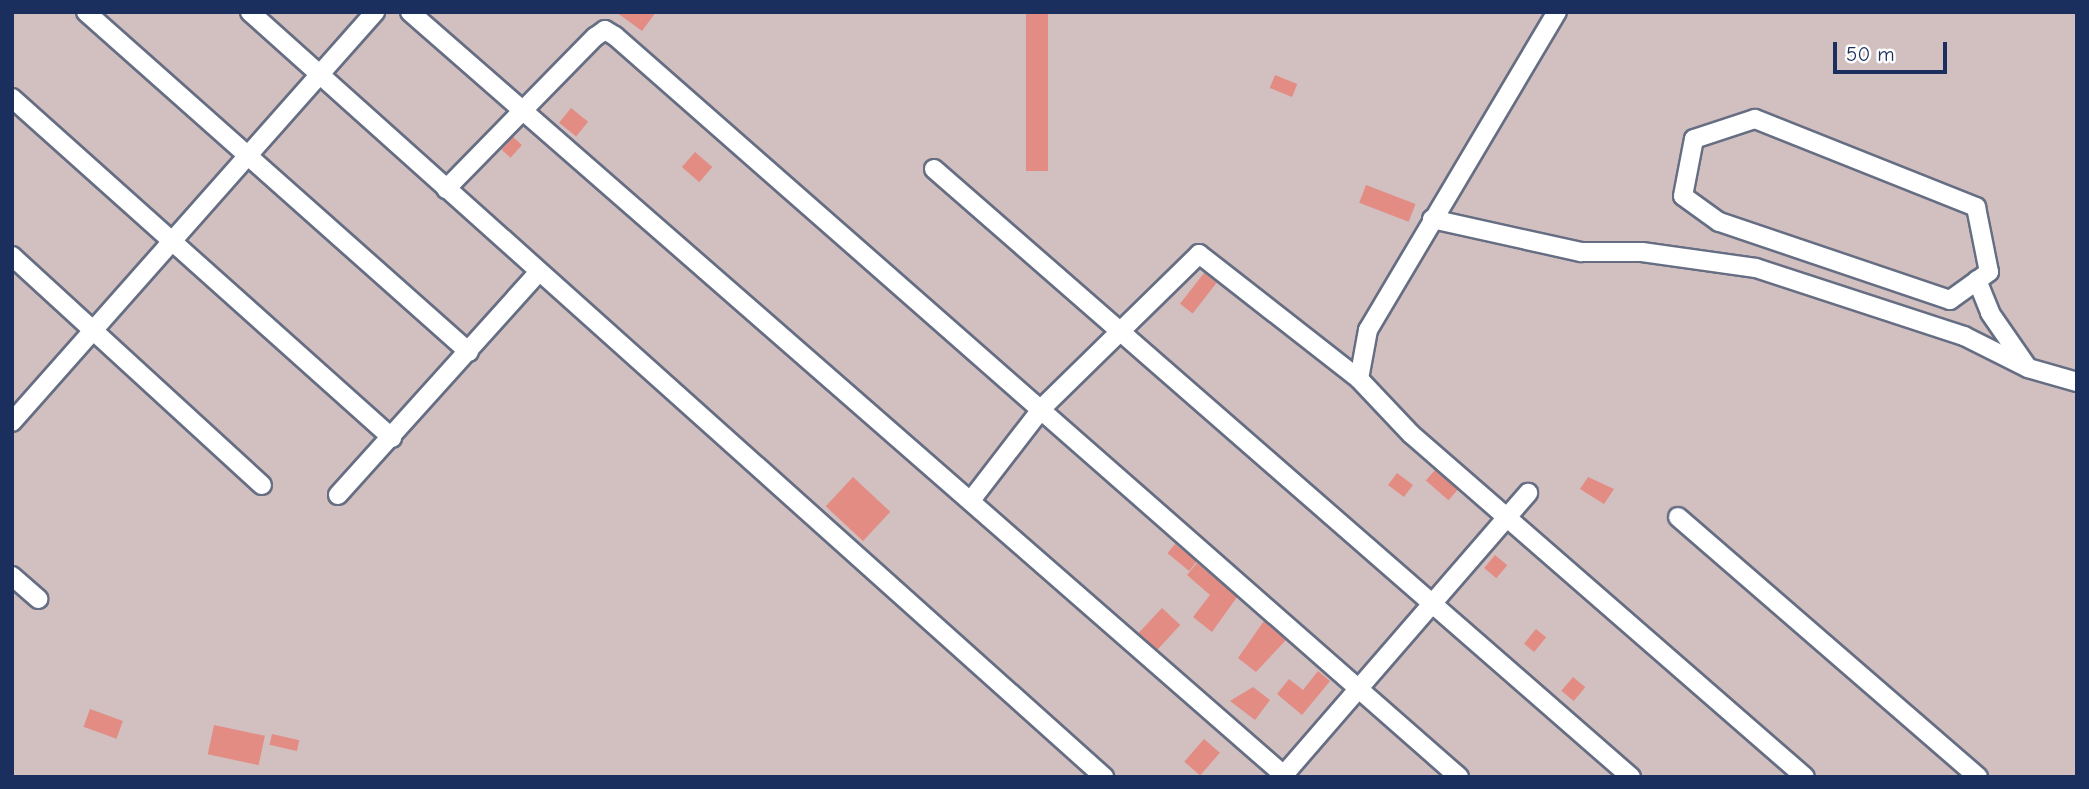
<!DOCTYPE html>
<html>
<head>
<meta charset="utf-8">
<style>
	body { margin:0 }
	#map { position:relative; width:2089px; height:789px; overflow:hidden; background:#f1e4c9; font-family:"Comic Neue",sans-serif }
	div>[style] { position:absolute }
	.industrial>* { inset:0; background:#d2bfc0; transform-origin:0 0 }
	.building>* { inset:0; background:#e28c83; transform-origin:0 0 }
	.roads { filter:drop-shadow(2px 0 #666e83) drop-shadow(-2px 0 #666e83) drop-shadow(0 2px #666e83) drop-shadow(0 -2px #666e83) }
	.minor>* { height:18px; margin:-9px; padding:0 9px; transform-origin:9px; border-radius:9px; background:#fff }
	span { translate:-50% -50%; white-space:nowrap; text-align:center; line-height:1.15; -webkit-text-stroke:5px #fff; paint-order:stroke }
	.frame { position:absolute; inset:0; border:14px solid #1b2f5e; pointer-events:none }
	.scale { position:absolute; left:1833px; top:42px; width:114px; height:32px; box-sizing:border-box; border:4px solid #1b2f5e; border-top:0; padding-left:9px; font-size:21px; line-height:24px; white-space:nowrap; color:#1b2f5e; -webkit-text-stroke:5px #fff; paint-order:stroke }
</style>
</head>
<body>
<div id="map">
	<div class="industrial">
		<div style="left:12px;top:12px;width:2065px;height:765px"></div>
	</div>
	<div class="building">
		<div style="clip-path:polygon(616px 12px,656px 12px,642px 31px)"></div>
		<div style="left:1026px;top:12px;width:22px;height:159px"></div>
		<div style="left:1275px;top:75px;width:24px;height:14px;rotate:22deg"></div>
		<div style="left:571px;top:108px;width:22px;height:19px;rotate:39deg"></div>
		<div style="left:513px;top:137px;width:12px;height:17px;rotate:42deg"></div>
		<div style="left:695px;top:152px;width:23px;height:20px;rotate:41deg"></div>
		<div style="left:1366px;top:185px;width:53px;height:19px;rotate:21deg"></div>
		<div style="left:1204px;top:273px;width:16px;height:39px;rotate:38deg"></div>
		<div style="left:1435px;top:470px;width:30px;height:14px;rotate:41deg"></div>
		<div style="left:1397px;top:473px;width:20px;height:15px;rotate:37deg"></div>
		<div style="left:853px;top:477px;width:51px;height:40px;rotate:43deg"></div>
		<div style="clip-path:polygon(1588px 477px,1614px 489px,1604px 504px,1580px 489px)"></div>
		<div style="left:1175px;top:544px;width:28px;height:12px;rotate:39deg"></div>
		<div style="left:1495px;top:555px;width:16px;height:17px;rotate:40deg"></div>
		<div style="clip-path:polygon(1197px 563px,1237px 597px,1212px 632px,1193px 617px,1210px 595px,1187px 575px)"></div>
		<div style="left:1162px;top:608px;width:25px;height:34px;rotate:43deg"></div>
		<div style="clip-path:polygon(1264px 621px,1286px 640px,1256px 672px,1238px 658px)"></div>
		<div style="left:1536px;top:629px;width:13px;height:19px;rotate:39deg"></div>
		<div style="clip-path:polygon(1318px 671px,1330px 681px,1302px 715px,1277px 694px,1289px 679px,1303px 690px)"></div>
		<div style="left:1573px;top:677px;width:16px;height:18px;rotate:40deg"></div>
		<div style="clip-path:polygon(1253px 687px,1270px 700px,1255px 720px,1230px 701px)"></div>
		<div style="left:90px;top:709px;width:35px;height:19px;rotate:20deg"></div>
		<div style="left:214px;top:725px;width:52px;height:30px;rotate:12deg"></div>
		<div style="left:272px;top:734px;width:28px;height:11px;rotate:13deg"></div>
		<div style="left:1204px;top:739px;width:21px;height:30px;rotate:41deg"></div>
	</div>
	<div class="roads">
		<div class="minor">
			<div style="left:86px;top:12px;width:512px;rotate:41.6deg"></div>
			<div style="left:250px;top:12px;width:1147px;rotate:41.85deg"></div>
			<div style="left:410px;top:12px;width:1163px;rotate:41.13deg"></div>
			<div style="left:12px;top:98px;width:510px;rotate:41.82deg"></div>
			<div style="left:1755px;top:119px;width:238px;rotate:21.7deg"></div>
			<div style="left:1976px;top:207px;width:66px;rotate:78.7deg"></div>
			<div style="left:1989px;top:272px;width:48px;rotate:144.3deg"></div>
			<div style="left:1950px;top:300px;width:244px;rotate:-161.3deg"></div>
			<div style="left:1719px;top:222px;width:44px;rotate:-144.2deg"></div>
			<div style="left:1683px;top:196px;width:58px;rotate:-79.1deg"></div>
			<div style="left:1694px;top:139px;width:64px;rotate:-18.2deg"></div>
			<div style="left:934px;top:169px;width:925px;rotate:41.1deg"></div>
			<div style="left:446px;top:189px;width:213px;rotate:-45.6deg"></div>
			<div style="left:595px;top:37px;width:12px;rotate:-35deg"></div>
			<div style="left:605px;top:30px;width:12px;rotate:31deg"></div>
			<div style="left:615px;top:36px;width:1123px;rotate:41.28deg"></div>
			<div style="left:1432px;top:219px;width:153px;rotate:12.5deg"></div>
			<div style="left:1581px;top:252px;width:61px"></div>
			<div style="left:1642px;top:252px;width:115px;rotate:8deg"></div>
			<div style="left:1756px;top:268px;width:219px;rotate:18.1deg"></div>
			<div style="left:1964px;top:336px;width:72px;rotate:26.6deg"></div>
			<div style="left:2028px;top:368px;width:51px;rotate:15.9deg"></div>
			<div style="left:12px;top:256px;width:339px;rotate:42.5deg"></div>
			<div style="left:1977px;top:280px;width:35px;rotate:68deg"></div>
			<div style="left:1990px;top:313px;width:63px;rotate:55.3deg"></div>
			<div style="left:1359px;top:379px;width:50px;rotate:-79.6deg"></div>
			<div style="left:1368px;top:330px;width:370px;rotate:-59.3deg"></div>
			<div style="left:12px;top:422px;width:548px;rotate:-48.48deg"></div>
			<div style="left:338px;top:495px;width:300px;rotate:-48deg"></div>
			<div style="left:972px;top:499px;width:115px;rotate:-52.4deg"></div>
			<div style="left:1042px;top:408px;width:220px;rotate:-44.4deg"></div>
			<div style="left:1199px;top:254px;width:203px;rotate:38deg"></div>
			<div style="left:1359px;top:379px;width:76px;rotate:46.6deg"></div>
			<div style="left:1411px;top:434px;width:522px;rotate:41.04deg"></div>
			<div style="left:1678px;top:517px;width:397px;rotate:40.9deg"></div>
			<div style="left:12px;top:576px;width:35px;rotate:41deg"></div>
			<div style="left:1282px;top:777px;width:376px;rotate:-49.1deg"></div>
		</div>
	</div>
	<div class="frame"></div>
	<div class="scale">50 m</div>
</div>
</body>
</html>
